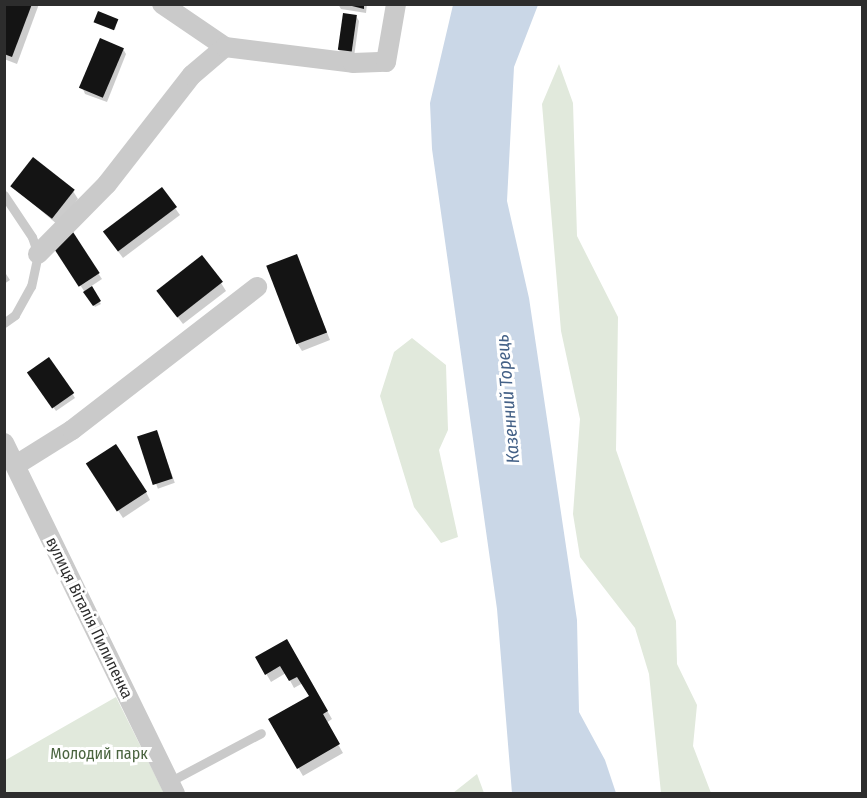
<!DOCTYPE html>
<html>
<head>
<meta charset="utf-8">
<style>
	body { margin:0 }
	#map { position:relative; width:867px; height:798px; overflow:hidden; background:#fff; font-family:"Fira Sans Condensed",sans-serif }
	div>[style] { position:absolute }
	.green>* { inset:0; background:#e1e9dc }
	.water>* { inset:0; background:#cad7e7 }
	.shadow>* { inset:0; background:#0003; transform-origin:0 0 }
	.building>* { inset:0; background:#141414; transform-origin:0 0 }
	.service>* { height:9px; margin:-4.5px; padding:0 4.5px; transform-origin:4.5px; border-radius:4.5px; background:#cacaca }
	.minor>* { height:20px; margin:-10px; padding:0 10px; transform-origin:10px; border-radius:10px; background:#cacaca }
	span { translate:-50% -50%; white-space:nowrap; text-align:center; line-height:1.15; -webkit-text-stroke:6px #fff; paint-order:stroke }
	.street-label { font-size:16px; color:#2d2d2d }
	.park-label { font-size:16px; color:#4a643f }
	.water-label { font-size:18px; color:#446187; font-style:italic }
	.frame { position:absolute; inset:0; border:6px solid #2d2d2d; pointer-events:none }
</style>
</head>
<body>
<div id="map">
	<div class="green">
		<div style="clip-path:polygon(559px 64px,573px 103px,577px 236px,618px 317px,616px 450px,676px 621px,677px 664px,697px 705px,693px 746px,711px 793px,661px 793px,649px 674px,635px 628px,580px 557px,573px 514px,580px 419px,561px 331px,542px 104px)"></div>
		<div style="clip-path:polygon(412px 338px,446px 365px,448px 430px,439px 450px,458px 537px,441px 543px,414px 507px,380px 396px,394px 352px)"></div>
		<div style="clip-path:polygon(116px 697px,164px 793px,5px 793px,4px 761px)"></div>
		<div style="clip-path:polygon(477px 774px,484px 793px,453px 793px)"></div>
	</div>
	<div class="water">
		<div style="clip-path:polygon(453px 5px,538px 5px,514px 67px,507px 201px,529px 298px,577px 620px,579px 712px,605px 760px,616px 793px,512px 793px,497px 609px,432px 149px,430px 103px)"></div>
	</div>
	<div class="shadow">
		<div style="clip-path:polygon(4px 4px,39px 4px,17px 64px,4px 59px)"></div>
		<div style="clip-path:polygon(338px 4px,367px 4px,366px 13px,341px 9px)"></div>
		<div style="clip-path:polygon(356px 16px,359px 21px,354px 57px,341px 55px,339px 50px)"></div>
		<div style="clip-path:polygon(117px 20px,115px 30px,96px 22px)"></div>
		<div style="clip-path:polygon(123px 49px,126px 54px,107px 102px,85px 94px,83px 89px)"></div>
		<div style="clip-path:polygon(12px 186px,73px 191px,78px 199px,58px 225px)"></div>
		<div style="clip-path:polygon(175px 208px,180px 215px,123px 258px,109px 239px)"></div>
		<div style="clip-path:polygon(72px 234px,102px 279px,90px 287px,101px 304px,95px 307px,57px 251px)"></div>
		<div style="clip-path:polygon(296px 255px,330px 340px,302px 351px,297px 343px)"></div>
		<div style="clip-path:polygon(4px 271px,10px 280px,4px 284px)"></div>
		<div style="clip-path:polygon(221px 283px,226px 291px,183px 324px,163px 298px)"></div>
		<div style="clip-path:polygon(32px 377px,72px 393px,75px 398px,56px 411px)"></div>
		<div style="left:156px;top:431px;width:55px;height:18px;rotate:70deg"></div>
		<div style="clip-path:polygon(92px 471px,146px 492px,150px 500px,123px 518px)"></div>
		<div style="clip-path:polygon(287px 641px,332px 719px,326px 723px,343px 753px,303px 776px,270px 720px,311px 697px,303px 683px,294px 688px,286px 673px,271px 682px,257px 658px)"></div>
	</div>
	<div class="building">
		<div style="clip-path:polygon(4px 4px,32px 4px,12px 57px,4px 54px)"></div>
		<div style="clip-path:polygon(344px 4px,364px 4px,364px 9px)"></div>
		<div style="left:98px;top:11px;width:22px;height:12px;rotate:22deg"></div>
		<div style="left:343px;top:13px;width:14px;height:37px;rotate:8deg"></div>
		<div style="left:100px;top:38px;width:26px;height:54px;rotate:23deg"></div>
		<div style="left:33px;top:157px;width:53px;height:37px;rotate:38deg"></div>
		<div style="left:162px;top:187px;width:25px;height:74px;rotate:53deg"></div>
		<div style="left:73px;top:232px;width:49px;height:25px;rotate:57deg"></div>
		<div style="left:297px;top:254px;width:84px;height:33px;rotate:69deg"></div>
		<div style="left:202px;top:255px;width:34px;height:58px;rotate:52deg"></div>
		<div style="clip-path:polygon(92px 286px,101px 301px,93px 306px,83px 292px)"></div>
		<div style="left:49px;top:357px;width:44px;height:27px;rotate:55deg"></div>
		<div style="left:157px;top:430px;width:51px;height:21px;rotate:72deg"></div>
		<div style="left:116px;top:444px;width:57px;height:36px;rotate:57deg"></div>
		<div style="clip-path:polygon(287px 639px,328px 711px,323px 714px,340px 744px,297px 769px,268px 719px,309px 696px,297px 677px,289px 681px,280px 666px,265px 675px,255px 657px)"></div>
	</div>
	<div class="service">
		<div style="left:4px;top:195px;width:50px;rotate:56.3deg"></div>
		<div style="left:32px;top:237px;width:18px;rotate:71deg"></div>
		<div style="left:38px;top:254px;width:33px;rotate:102deg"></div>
		<div style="left:31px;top:286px;width:33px;rotate:119deg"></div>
		<div style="left:15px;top:315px;width:14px;rotate:144deg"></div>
		<div style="left:169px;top:782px;width:104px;rotate:-28deg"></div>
	</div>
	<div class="minor">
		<div style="left:162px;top:4px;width:76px;rotate:34.3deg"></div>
		<div style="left:38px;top:254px;width:98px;rotate:-45.4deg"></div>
		<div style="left:107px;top:184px;width:138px;rotate:-52.1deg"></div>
		<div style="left:192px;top:75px;width:43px;rotate:-40.3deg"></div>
		<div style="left:225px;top:47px;width:129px;rotate:7.1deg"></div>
		<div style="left:353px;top:63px;width:33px;rotate:-2deg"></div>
		<div style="left:386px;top:62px;width:59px;rotate:-80.2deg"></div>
		<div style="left:4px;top:443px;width:390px;rotate:64deg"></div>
		<div style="left:16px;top:465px;width:66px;rotate:-32deg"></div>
		<div style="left:72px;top:430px;width:234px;rotate:-37.7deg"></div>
	</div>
	<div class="street-label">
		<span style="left:89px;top:618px;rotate:64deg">вулиця Віталія Пилипенка</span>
	</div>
	<div class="park-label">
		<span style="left:99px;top:754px">Молодий парк</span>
	</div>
	<div class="water-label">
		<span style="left:508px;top:399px;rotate:-95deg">Казенний Торець</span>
	</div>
	<div class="frame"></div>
</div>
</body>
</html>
